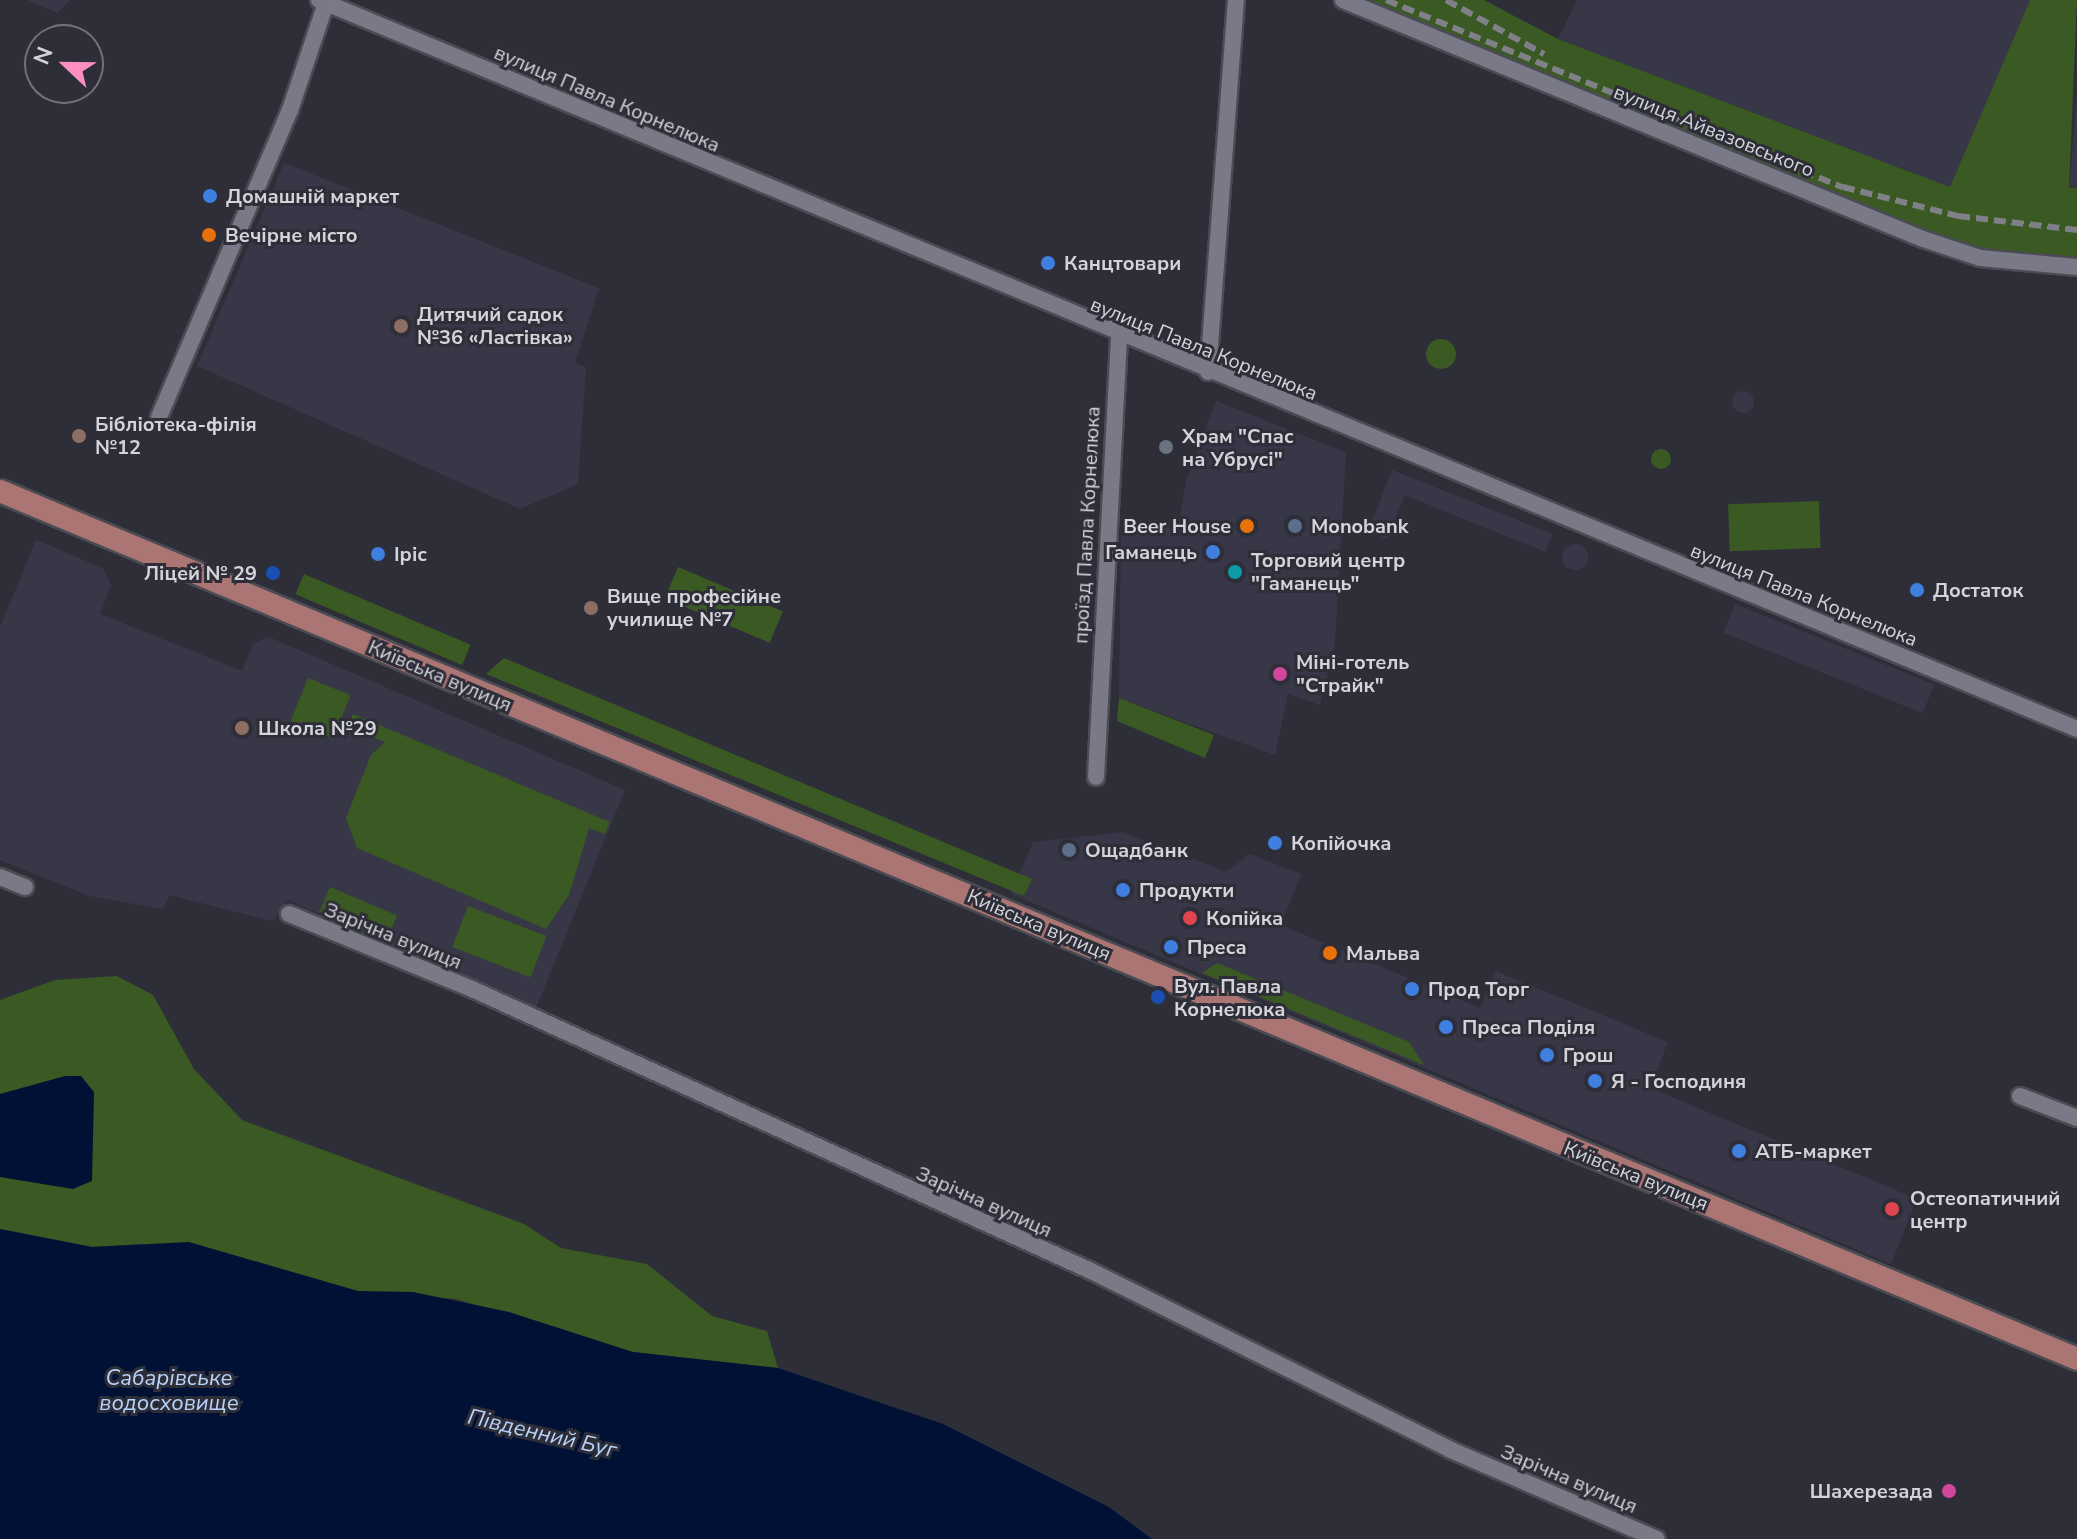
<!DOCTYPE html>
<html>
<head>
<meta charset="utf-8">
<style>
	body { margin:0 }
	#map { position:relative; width:2077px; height:1539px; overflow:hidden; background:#2e2e39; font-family:"Nunito Sans",sans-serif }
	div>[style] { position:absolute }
	.built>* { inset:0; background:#373748; transform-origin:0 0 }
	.round { border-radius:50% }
	.green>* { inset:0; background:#3b5923; transform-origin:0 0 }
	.water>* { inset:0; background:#001135 }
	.roads { filter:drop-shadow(2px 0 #4b4b54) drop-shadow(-2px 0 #4b4b54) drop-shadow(0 2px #4b4b54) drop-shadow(0 -2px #4b4b54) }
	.minor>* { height:16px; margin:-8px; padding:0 8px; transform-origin:8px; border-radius:8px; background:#797987 }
	.primary>* { height:22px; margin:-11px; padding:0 11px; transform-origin:11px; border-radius:11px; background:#aa7572 }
	.rail>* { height:6px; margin-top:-3px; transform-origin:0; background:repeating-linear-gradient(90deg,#808089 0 12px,transparent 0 18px) }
	.dots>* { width:22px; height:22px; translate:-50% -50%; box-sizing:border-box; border:4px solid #2e2e39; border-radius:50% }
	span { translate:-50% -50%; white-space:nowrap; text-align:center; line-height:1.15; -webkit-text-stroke:6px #2e2e39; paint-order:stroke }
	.street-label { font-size:20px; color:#d3d3da }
	.poi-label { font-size:20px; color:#d3d3da; font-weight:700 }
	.left { translate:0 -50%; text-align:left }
	.right { translate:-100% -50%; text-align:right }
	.water-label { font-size:22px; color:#b8d3fb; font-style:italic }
	.north { position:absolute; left:24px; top:24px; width:80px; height:80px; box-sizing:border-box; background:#2e2e39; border:2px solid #707079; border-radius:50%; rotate:292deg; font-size:22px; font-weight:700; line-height:32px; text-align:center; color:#d3d3da }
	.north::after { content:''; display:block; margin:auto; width:28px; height:36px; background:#fc8fc2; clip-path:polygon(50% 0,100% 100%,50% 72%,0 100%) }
</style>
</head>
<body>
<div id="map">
	<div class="built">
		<div style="clip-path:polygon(27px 0,70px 0,57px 13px)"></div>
		<div style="clip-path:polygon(1577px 0,2030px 0,1950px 187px,1558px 39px)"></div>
		<div style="clip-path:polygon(2077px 94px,2077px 188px,2069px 188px)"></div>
		<div style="clip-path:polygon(284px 163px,599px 288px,575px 363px,586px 367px,578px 484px,520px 509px,197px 366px)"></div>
		<div class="round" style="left:1732px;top:391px;width:22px;height:22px"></div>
		<div style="clip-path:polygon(1216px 401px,1346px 452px,1335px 642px,1320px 705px,1288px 694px,1275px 755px,1119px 698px,1121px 525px,1178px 528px,1186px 482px)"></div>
		<div style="clip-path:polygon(1392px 470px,1552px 534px,1546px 552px,1405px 495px,1387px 539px,1368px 532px)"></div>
		<div style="clip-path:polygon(36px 540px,103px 568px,111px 585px,100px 614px,242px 671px,253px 644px,269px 637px,625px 790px,536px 1008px,288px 900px,272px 921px,170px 895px,163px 909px,89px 896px,0 860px,0 627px)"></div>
		<div class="round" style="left:1562px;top:544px;width:26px;height:26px"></div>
		<div style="left:1735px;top:604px;width:215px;height:31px;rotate:22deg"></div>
		<div style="clip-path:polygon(1123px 832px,1226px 872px,1250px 854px,1301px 874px,1281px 925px,1480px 1008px,1496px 971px,1668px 1042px,1650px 1088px,1917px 1199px,1891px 1264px,1011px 894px,1033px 842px)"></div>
	</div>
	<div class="green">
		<div style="clip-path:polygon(1340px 0,1484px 0,1558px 39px,1950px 187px,2030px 0,2077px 0,2069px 188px,2077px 188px,2077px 267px,1980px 258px)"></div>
		<div class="round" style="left:1426px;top:339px;width:30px;height:30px"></div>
		<div class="round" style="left:1651px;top:449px;width:20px;height:20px"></div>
		<div style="left:1819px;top:501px;width:47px;height:91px;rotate:88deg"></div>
		<div style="left:678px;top:567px;width:114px;height:34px;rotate:23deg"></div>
		<div style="left:304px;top:574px;width:181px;height:22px;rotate:23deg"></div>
		<div style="clip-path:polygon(504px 658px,1032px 879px,1024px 896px,486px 674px)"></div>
		<div style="left:308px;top:678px;width:46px;height:47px;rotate:22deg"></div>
		<div style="clip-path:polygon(1119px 698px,1214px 735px,1205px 758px,1117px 721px)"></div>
		<div style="clip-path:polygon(353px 714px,610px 822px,605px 834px,589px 828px,569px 895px,546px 929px,357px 848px,346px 818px,371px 755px,385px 742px,348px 726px)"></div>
		<div style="left:330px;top:887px;width:73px;height:27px;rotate:23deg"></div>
		<div style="left:468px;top:906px;width:84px;height:44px;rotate:21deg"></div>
		<div style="clip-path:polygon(1217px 963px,1409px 1042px,1424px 1065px,1202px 973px)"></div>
		<div style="clip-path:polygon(117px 976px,153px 995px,194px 1069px,242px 1120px,524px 1224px,561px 1248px,647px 1264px,712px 1316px,767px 1331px,778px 1368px,633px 1352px,456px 1299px,358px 1291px,142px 1244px,92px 1247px,0 1229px,0 1000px,55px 980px)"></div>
	</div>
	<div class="water">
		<div style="clip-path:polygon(65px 1076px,81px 1076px,94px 1092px,92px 1181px,73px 1189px,0 1177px,0 1094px)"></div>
		<div style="clip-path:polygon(0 1229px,92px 1247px,189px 1242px,358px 1291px,413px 1292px,509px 1312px,633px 1352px,778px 1368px,943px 1424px,1109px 1507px,1152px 1539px,0 1539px)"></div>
	</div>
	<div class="roads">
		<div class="minor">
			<div style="left:319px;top:0;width:1903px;rotate:22.52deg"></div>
			<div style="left:1343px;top:0;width:627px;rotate:22.4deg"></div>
			<div style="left:1923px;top:239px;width:60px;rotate:18.4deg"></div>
			<div style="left:1980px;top:258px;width:97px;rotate:5.3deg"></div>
			<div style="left:1208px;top:372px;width:373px;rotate:-85.7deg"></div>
			<div style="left:159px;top:417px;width:334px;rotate:-66.9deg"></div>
			<div style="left:290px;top:110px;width:113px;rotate:-71.4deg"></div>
			<div style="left:1096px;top:777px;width:441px;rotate:-87deg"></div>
			<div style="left:0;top:877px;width:27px;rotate:22deg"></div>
			<div style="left:289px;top:914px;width:198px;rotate:22.3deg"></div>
			<div style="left:472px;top:989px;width:680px;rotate:24.49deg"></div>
			<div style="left:1091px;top:1271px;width:402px;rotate:26.4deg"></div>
			<div style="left:1451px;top:1450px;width:224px;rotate:23.4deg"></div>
			<div style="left:2020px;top:1096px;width:61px;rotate:21.1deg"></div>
		</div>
		<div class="primary">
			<div style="left:0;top:491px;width:2251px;rotate:22.68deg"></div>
		</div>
	</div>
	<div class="rail">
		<div style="left:1386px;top:0;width:494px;rotate:22.3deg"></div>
		<div style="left:1843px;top:187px;width:119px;rotate:14.2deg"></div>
		<div style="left:1958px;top:216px;width:120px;rotate:6.7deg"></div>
		<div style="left:1446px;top:0;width:112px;rotate:28.9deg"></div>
	</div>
	<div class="dots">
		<div style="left:210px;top:196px;background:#3f7fe0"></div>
		<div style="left:209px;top:235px;background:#e8710a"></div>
		<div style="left:1048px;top:263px;background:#3f7fe0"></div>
		<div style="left:401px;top:326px;background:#8d6e63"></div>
		<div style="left:79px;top:436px;background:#8d6e63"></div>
		<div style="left:1166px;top:447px;background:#6b7280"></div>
		<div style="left:1247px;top:526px;background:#e8710a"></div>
		<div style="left:1295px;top:526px;background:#5c6f8a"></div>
		<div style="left:1213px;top:552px;background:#3f7fe0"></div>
		<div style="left:378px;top:554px;background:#3f7fe0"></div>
		<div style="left:1235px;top:572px;background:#0f9aa8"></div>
		<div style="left:273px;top:573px;background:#1a4fb4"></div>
		<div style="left:1917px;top:590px;background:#3f7fe0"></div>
		<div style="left:591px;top:608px;background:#8d6e63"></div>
		<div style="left:1280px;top:674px;background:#d1479c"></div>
		<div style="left:242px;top:728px;background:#8d6e63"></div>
		<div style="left:1275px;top:843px;background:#3f7fe0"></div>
		<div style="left:1069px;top:850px;background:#5c6f8a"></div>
		<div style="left:1123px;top:890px;background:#3f7fe0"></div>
		<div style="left:1190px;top:918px;background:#e0444e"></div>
		<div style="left:1171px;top:947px;background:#3f7fe0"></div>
		<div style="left:1330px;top:953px;background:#e8710a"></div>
		<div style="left:1412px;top:989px;background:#3f7fe0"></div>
		<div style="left:1158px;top:997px;background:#1a4fb4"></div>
		<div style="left:1446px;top:1027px;background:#3f7fe0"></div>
		<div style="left:1547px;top:1055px;background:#3f7fe0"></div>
		<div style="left:1595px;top:1081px;background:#3f7fe0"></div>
		<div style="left:1739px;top:1151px;background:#3f7fe0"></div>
		<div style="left:1892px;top:1209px;background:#e0444e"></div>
		<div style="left:1949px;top:1491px;background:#d1479c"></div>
	</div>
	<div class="street-label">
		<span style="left:607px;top:99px;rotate:23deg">вулиця Павла Корнелюка</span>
		<span style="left:1714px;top:131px;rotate:22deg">вулиця Айвазовського</span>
		<span style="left:1204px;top:349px;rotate:22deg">вулиця Павла Корнелюка</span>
		<span style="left:1087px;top:525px;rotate:-87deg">проїзд Павла Корнелюка</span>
		<span style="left:1804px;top:595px;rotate:22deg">вулиця Павла Корнелюка</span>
		<span style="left:440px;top:676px;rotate:23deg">Київська вулиця</span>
		<span style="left:1039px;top:925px;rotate:23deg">Київська вулиця</span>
		<span style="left:393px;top:936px;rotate:22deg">Зарічна вулиця</span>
		<span style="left:1636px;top:1176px;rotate:22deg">Київська вулиця</span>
		<span style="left:984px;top:1202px;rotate:24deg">Зарічна вулиця</span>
		<span style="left:1569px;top:1479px;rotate:23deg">Зарічна вулиця</span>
	</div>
	<div class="poi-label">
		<span class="left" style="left:226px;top:196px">Домашній маркет</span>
		<span class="left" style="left:225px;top:235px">Вечірне місто</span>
		<span class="left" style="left:1064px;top:263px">Канцтовари</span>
		<span class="left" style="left:417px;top:326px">Дитячий садок<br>№36 «Ластівка»</span>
		<span class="left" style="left:95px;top:436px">Бібліотека-філія<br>№12</span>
		<span class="left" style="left:1182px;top:448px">Храм "Спас<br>на Убрусі"</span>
		<span class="right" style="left:1231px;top:526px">Beer House</span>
		<span class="left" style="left:1311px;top:526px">Monobank</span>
		<span class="right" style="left:1197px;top:552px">Гаманець</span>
		<span class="left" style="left:394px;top:554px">Іріс</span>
		<span class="left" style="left:1251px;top:572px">Торговий центр<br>"Гаманець"</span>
		<span class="right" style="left:257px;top:573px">Ліцей № 29</span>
		<span class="left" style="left:1933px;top:590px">Достаток</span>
		<span class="left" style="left:607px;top:608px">Вище професійне<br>училище №7</span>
		<span class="left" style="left:1296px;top:674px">Міні-готель<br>"Страйк"</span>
		<span class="left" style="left:258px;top:728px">Школа №29</span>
		<span class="left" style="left:1291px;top:843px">Копійочка</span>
		<span class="left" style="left:1085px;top:850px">Ощадбанк</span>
		<span class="left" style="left:1139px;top:890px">Продукти</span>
		<span class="left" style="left:1206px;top:918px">Копійка</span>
		<span class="left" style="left:1187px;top:947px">Преса</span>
		<span class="left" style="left:1346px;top:953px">Мальва</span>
		<span class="left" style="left:1174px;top:998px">Вул. Павла<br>Корнелюка</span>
		<span class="left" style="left:1428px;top:989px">Прод Торг</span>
		<span class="left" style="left:1462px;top:1027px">Преса Поділя</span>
		<span class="left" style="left:1563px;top:1055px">Грош</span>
		<span class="left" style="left:1611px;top:1081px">Я - Господиня</span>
		<span class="left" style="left:1755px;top:1151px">АТБ-маркет</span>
		<span class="left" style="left:1910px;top:1210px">Остеопатичний<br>центр</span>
		<span class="right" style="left:1933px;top:1491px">Шахерезада</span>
	</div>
	<div class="water-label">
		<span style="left:169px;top:1391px">Сабарівське<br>водосховище</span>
		<span style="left:542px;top:1434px;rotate:13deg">Південний Буг</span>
	</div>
	<div class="north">N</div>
</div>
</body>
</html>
